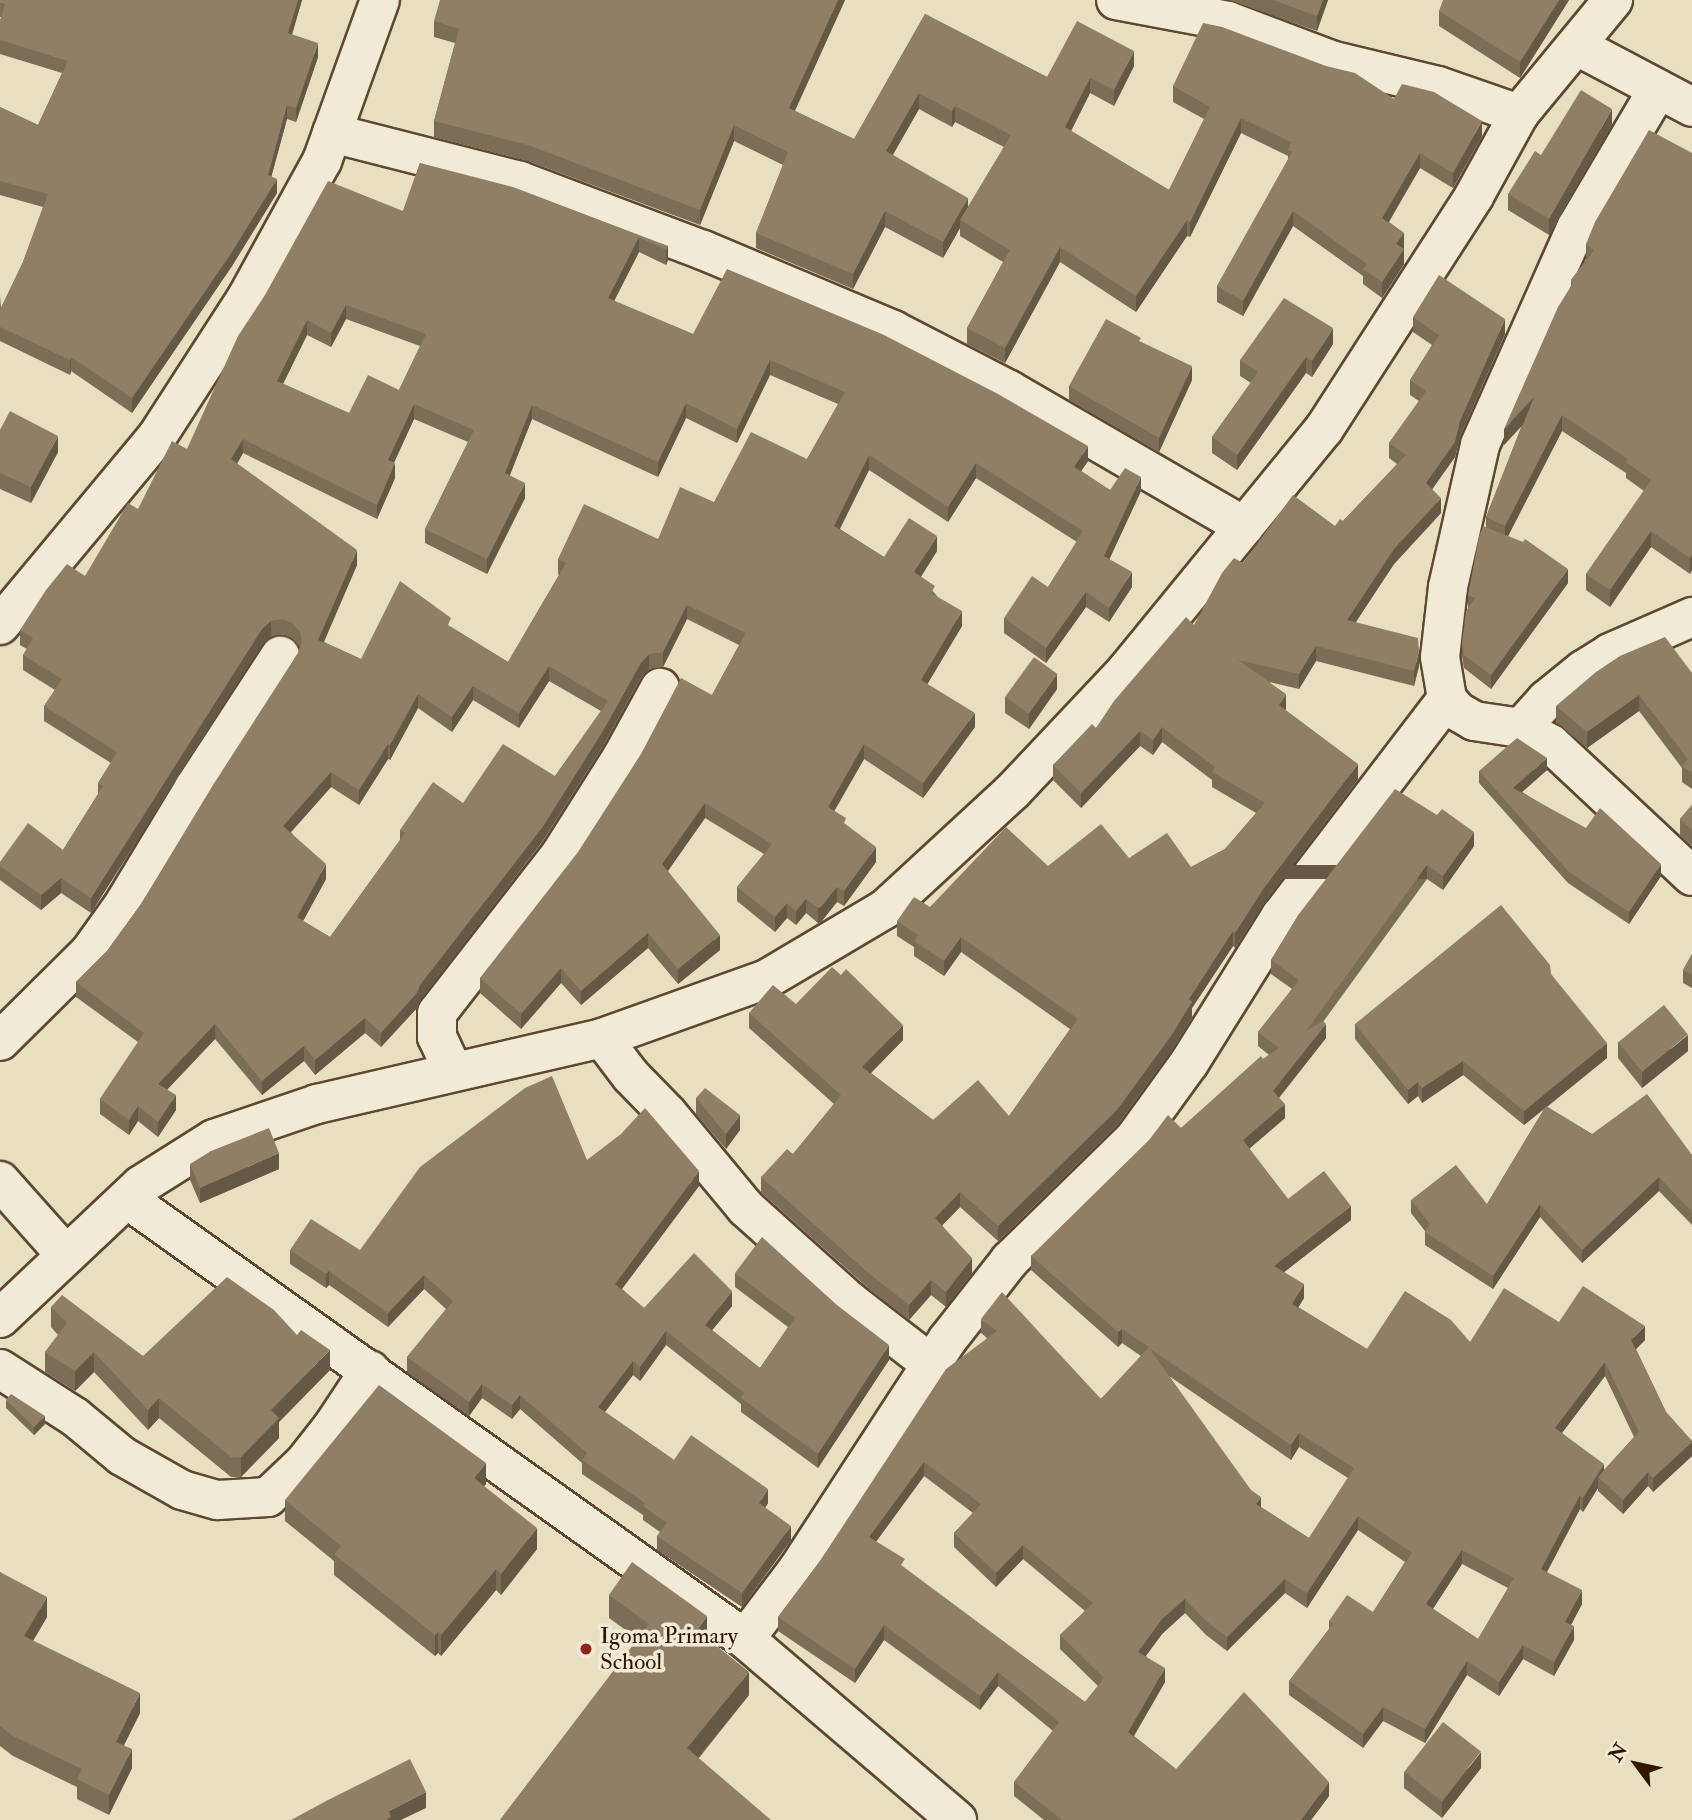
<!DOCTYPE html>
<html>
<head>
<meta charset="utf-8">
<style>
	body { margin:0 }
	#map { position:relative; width:1692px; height:1820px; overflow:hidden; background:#e8dfc0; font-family:"IM FELL Double Pica",serif }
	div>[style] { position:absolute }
	.roads { filter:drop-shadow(2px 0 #5e4830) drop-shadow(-2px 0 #5e4830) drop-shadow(0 2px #5e4830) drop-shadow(0 -2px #5e4830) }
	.minor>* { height:38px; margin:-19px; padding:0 19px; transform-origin:19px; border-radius:19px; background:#f0ead6 }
	.wall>* { inset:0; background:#7c6d56 }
	.shaded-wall>* { inset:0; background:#655946; transform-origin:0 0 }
	.building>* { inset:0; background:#907f64; transform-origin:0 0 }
	.dots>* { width:19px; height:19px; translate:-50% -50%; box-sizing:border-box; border:4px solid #f0ead6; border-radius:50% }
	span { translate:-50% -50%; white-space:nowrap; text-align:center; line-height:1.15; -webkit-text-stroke:7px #f0ead6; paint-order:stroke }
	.poi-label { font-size:23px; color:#301600 }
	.left { translate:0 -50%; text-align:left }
	.north { position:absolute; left:1601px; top:1729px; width:70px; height:70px; -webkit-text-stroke:5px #f0ead6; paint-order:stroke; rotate:303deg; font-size:19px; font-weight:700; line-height:28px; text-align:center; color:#301600 }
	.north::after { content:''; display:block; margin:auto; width:24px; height:32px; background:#301600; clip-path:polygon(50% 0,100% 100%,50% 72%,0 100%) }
</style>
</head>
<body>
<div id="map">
	<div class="roads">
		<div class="minor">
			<div style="left:1116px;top:0;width:114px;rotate:10.6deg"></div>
			<div style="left:1228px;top:21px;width:113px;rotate:20.7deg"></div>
			<div style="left:1334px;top:61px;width:107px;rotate:13.5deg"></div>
			<div style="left:1438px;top:86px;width:86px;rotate:19.1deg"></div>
			<div style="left:1577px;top:46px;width:130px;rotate:27.9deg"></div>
			<div style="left:1658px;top:89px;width:161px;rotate:120.5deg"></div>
			<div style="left:1576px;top:228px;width:237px;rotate:113.9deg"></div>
			<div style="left:1480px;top:445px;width:146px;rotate:102.7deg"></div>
			<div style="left:1448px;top:587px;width:70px;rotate:96.5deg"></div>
			<div style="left:1440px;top:657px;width:43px;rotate:80.5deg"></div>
			<div style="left:1447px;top:699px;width:16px;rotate:50deg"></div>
			<div style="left:1457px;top:711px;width:20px;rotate:30deg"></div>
			<div style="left:1474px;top:721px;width:48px;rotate:8.5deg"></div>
			<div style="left:1521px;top:728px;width:34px;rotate:28deg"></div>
			<div style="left:1551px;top:744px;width:193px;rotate:43.1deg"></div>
			<div style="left:332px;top:133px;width:194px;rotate:14.3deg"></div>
			<div style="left:520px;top:181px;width:196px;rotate:20.7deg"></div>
			<div style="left:703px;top:250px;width:206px;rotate:22.8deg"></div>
			<div style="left:893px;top:330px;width:131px;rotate:27.3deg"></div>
			<div style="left:1009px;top:390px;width:272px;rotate:30.1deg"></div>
			<div style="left:0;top:625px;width:244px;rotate:-50.2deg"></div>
			<div style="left:156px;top:438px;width:166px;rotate:-57.1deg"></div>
			<div style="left:246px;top:299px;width:158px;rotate:-61.2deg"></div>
			<div style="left:322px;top:161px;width:171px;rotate:-70.2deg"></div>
			<div style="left:1521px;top:728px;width:38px;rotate:-48deg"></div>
			<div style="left:1546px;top:700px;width:48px;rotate:-39deg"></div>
			<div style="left:1583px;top:670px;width:32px;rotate:-32deg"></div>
			<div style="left:1610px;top:653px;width:90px;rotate:-23.7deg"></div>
			<div style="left:602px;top:1038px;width:48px;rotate:52.7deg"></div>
			<div style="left:631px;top:1076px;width:52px;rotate:45.8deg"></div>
			<div style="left:667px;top:1113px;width:124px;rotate:50.3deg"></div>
			<div style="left:746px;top:1208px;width:142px;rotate:41.9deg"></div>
			<div style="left:852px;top:1303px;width:100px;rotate:37.7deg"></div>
			<div style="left:0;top:1041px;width:125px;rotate:-44.7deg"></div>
			<div style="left:89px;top:953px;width:57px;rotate:-54.3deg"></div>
			<div style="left:122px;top:907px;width:139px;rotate:-58.8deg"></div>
			<div style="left:194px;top:788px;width:158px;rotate:-56.9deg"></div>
			<div style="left:453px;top:1071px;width:38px;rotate:-115deg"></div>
			<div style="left:437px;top:1037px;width:24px;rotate:-90deg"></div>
			<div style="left:437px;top:1013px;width:200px;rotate:-52.1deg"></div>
			<div style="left:560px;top:855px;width:116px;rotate:-57.7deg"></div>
			<div style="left:622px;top:757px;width:79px;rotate:-61.2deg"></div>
			<div style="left:0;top:1181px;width:99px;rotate:48.3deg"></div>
			<div style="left:127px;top:1199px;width:759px;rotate:35.45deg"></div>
			<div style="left:745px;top:1639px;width:279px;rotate:40.5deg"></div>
			<div style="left:0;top:1318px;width:194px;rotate:-43.3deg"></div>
			<div style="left:141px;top:1185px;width:86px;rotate:-32.2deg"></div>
			<div style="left:214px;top:1139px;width:109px;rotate:-18.8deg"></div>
			<div style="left:317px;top:1104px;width:293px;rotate:-13deg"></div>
			<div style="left:602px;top:1038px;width:175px;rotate:-19.7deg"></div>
			<div style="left:767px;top:979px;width:137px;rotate:-30.7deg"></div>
			<div style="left:885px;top:909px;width:174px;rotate:-42.7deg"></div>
			<div style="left:1013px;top:791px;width:163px;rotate:-46.7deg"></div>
			<div style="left:1125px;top:672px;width:314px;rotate:-50.7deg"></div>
			<div style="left:1324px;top:429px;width:277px;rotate:-57.2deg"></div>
			<div style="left:1474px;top:196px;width:94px;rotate:-61.2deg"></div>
			<div style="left:1519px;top:114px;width:148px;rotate:-50.5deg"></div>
			<div style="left:0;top:1369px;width:89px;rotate:32.6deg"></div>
			<div style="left:75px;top:1417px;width:61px;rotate:39.7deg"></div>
			<div style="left:122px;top:1456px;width:69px;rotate:29.5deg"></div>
			<div style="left:182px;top:1490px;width:37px;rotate:16deg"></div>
			<div style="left:218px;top:1500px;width:50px;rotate:-3.4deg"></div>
			<div style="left:268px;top:1497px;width:50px;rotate:-43.4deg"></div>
			<div style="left:304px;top:1463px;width:47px;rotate:-51.9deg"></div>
			<div style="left:333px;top:1426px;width:67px;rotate:-56.5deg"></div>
			<div style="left:745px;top:1639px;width:88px;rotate:-52.9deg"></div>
			<div style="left:798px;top:1569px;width:275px;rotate:-56.9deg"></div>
			<div style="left:948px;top:1339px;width:100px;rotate:-51.9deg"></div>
			<div style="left:1010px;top:1260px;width:173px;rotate:-44.3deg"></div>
			<div style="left:1134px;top:1139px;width:94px;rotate:-54.1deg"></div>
			<div style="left:1189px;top:1063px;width:173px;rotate:-58deg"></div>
			<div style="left:1281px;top:916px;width:273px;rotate:-52.6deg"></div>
		</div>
	</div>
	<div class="wall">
		<div style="clip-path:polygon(0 0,302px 0,292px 35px,318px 57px,296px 122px,287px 119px,271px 177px,277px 193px,232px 266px,132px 413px,71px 371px,70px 375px,0 341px,0 296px,1px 308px,23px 262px,43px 207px,0 195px,0 107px,38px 125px,62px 73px,0 54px,0 21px,1px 17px,0 17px)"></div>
		<div style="clip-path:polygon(evenodd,845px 0,795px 111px,854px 139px,925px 14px,1047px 77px,1134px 66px,1114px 106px,1090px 93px,1071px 131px,1169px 190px,1204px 119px,1173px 102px,1173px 86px,1394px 99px,1482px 136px,1453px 188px,1420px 168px,1389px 222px,1404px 233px,1404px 264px,1382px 298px,1363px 284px,1363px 276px,1293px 226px,1243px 316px,1217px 302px,1217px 286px,1288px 160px,1288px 156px,1241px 133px,1190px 237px,1187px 236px,1136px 312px,1060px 262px,1005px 363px,967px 344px,967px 328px,1003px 262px,960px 236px,960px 228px,943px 258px,885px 227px,853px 289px,756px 248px,756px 233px,783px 165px,734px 141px,700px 225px,528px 161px,434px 137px,434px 121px,455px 43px,434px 37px,434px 21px,845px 0,919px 109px,952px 127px,955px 122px,1004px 147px,968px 207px,893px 155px,919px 109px)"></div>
		<div style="clip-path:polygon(1229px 0,1328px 0,1317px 31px)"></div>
		<div style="clip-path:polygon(1569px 0,1520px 78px,1439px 26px,1439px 11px)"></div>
		<div style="clip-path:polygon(1612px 124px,1549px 235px,1508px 210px,1508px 194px,1541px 155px)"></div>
		<div style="clip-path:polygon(1692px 153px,1692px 570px,1690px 574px,1651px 547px,1610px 607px,1586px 590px,1586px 574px,1644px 491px,1626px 478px,1626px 473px,1562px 431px,1508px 536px,1568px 583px,1491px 689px,1464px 668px,1462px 656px,1462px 643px,1468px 608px,1468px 595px,1486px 527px,1486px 517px,1522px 425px,1504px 445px,1571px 287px,1571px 280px,1586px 260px,1586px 244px)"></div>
		<div style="clip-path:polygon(evenodd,420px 163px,668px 246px,668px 260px,666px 265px,639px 252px,614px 301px,693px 334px,1088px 461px,1081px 471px,1110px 490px,1141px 491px,1109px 559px,1132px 587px,1109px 622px,1086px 607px,1046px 663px,1004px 633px,1004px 618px,1048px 587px,1077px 542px,976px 478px,948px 522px,869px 470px,840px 529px,884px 557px,937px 551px,921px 577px,962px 626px,927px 684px,975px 727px,923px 798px,864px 759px,834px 811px,876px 862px,844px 906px,837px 902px,821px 922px,818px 923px,806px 913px,796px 925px,787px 918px,775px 932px,737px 901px,737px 887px,764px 854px,705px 818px,668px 871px,720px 950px,678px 984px,648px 948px,581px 1005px,561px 983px,521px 1029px,480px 993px,480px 978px,712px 695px,739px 645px,687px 619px,663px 667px,649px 669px,641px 677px,603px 746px,542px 842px,420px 1000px,417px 1008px,381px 1047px,365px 1033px,315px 1075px,304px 1061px,262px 1095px,215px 1039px,167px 1090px,176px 1110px,158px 1137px,138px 1121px,129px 1135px,100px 1114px,100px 1099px,138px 1042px,76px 997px,76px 982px,107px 951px,141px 904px,298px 653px,300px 647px,292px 638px,282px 634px,271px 636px,262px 644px,91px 913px,61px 893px,41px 910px,0 880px,0 862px,63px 850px,98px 794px,98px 783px,111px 763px,44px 721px,44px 706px,55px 690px,23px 670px,23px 655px,27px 649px,20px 645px,20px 630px,85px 576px,187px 449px,403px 211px,420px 163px,346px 319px,420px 346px,399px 390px,349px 413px,283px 384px,307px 335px,331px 347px,346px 319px,420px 163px,770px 375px,838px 404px,807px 459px,714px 502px,658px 539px,558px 559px,558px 574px,559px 575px,508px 662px,451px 627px,361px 659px,324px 642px,357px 565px,237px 464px,243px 453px,377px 519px,395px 478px,394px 463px,414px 419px,468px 442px,425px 529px,425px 543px,487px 574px,525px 498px,509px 476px,532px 419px,658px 477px,686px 418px,737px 443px,770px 375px,420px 163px,549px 681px,601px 711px,555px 776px,463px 803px,400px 830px,400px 840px,330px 937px,303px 921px,326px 879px,291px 832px,331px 787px,359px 805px,388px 759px,390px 760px,418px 708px,452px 732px,473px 700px,519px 728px,549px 681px)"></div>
		<div style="clip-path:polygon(1413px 317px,1505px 334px,1460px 436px,1455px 457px,1432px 489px,1441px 513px,1394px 564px,1356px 622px,1419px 666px,1414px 686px,1316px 661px,1299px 689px,1269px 682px,1285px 710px,1358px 779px,1264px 903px,1235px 948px,1233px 946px,1192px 1008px,1192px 1017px,1171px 1051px,1117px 1125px,998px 1241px,960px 1207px,942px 1225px,972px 1273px,946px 1307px,931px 1295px,909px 1320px,866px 1286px,761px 1192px,761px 1177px,793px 1154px,834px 1104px,749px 1028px,749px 1013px,796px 1004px,903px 1040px,871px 1073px,933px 1120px,1009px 1116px,1070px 1029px,961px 952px,944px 976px,914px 956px,914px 947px,897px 936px,897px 921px,930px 907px,1048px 866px,1129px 858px,1191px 867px,1225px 849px,1256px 813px,1212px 787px,1212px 780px,1162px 742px,1153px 755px,1140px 746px,1081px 808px,1053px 780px,1053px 765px,1096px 728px,1194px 625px,1243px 563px,1335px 526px,1343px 521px,1397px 464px,1389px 458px,1389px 443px,1419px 401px,1410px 395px,1410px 380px,1432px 345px,1413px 332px)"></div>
		<div style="clip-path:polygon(1141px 342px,1192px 380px,1159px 452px,1069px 400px,1069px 386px)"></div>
		<div style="clip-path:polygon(1333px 344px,1312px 377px,1306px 373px,1237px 470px,1212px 453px,1212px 437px,1251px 383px,1240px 376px,1240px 360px)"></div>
		<div style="clip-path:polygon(0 430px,58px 452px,31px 503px,0 489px)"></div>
		<div style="clip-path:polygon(1692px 673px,1692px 789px,1682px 782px,1682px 768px,1639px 711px,1587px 748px,1556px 722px,1556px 706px)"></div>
		<div style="clip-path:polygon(1057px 689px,1029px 729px,1005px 713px,1005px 697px)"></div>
		<div style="clip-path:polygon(1547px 770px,1522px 792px,1661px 876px,1629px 924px,1568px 883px,1479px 783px,1479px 771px)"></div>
		<div style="clip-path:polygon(1692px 805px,1692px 846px,1680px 835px,1680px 819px)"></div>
		<div style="clip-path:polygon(evenodd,1474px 846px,1443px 890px,1427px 879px,1323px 1022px,1326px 1038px,1279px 1098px,1285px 1118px,1249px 1149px,1288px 1199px,1351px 1220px,1284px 1272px,1304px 1298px,1298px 1307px,1367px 1349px,1470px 1342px,1559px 1322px,1645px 1340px,1636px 1349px,1666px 1412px,1692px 1441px,1692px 1456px,1653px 1492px,1648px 1486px,1623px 1514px,1598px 1491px,1598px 1488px,1583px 1512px,1580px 1509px,1547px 1572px,1582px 1604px,1571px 1625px,1574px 1640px,1554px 1676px,1523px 1659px,1499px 1696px,1467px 1675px,1425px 1743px,1383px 1721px,1363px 1748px,1289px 1695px,1289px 1681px,1329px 1629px,1329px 1621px,1373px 1612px,1405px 1562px,1358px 1530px,1307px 1608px,1285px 1593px,1227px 1651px,1206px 1635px,1185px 1613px,1162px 1634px,1146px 1656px,1165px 1682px,1134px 1736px,1176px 1769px,1329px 1796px,1311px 1820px,1044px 1820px,1014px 1796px,1014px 1782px,1053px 1731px,998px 1686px,980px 1710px,884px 1640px,855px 1683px,778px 1631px,778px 1617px,987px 1338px,981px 1333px,981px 1319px,1101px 1399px,1141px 1356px,1122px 1343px,1118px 1347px,1031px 1270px,1031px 1256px,1181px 1128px,1263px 1059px,1269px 1055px,1258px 1046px,1258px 1032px,1292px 989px,1271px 974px,1271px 960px,1299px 914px,1474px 846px,1169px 1376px,1291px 1460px,1299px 1447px,1348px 1478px,1309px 1538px,1261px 1507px,1169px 1376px,1474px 846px,1605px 1376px,1634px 1437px,1604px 1470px,1562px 1433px,1605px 1376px,1474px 846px,924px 1476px,973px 1513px,954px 1533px,954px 1547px,996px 1587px,1023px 1559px,1085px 1611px,1060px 1635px,1060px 1649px,1098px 1686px,1085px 1702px,905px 1569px,876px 1542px,924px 1476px,1474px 846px,1462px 1564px,1508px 1588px,1478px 1639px,1433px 1609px,1462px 1564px)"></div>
		<div style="clip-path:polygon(1692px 954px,1692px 988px,1683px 983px,1683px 970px)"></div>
		<div style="clip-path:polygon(1551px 974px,1607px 1058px,1547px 1107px,1592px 1134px,1692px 1155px,1692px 1225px,1659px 1191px,1582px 1263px,1540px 1217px,1493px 1289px,1425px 1245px,1425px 1231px,1411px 1213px,1411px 1200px,1487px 1204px,1544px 1109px,1524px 1125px,1463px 1075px,1422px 1103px,1418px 1096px,1408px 1104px,1355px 1039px,1355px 1024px)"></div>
		<div style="clip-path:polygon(1618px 1042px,1688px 1051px,1642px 1088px,1618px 1058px)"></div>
		<div style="clip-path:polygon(696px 1098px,740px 1130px,726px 1149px,696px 1114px)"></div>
		<div style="clip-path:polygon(587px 1160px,699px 1186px,622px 1289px,644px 1308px,732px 1306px,712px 1330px,760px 1368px,788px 1327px,735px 1287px,735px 1273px,889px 1360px,818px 1468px,741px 1412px,741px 1404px,666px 1345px,640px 1381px,633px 1375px,605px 1412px,674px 1460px,768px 1503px,765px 1508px,791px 1540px,742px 1607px,657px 1550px,657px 1536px,660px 1532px,643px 1520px,643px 1515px,582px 1474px,582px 1463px,520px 1409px,512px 1419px,482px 1398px,469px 1416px,407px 1372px,407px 1357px,446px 1309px,424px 1289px,388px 1327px,329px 1285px,326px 1288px,290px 1264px,290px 1250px,360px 1250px)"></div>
		<div style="clip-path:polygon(190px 1164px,279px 1169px,200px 1203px,190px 1180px)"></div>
		<div style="clip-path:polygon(51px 1307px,143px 1356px,330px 1370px,279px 1422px,279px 1438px,241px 1477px,231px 1477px,159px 1418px,148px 1430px,94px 1372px,75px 1391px,45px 1372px,45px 1352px,58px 1335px,51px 1327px)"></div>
		<div style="clip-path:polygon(6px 1400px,45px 1424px,34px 1435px,6px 1408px)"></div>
		<div style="clip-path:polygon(486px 1484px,484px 1486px,537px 1549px,501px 1595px,496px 1590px,441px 1656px,438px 1653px,435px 1656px,334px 1575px,334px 1561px,285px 1521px,285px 1500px)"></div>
		<div style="clip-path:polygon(0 1572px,47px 1617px,33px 1641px,140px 1713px,124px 1745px,132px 1768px,109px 1815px,77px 1799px,77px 1787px,13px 1756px,0 1746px)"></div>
		<div style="clip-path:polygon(609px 1595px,707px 1638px,749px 1695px,699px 1758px,500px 1820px,638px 1639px,609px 1618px)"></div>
		<div style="clip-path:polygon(1481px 1768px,1442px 1818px,1404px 1788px,1404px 1772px)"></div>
	</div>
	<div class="shaded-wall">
		<div style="clip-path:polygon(298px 0,302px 0,288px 47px,288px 33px)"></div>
		<div style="clip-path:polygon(838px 0,845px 0,789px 123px,789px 108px)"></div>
		<div style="clip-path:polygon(1323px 0,1328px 0,1317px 31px,1317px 16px)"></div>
		<div style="clip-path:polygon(1559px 0,1569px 0,1520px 78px,1520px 62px)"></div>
		<div style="clip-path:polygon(318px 43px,318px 57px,296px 122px,296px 108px)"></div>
		<div style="clip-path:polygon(1134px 51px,1134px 66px,1114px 106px,1114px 90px)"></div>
		<div style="clip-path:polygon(1090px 78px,1090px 93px,1065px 143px,1065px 127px)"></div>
		<div style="clip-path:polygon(919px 93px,919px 109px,886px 166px,886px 151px)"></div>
		<div style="clip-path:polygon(287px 105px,287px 119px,268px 189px,268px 175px)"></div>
		<div style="clip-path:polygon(955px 106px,955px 122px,952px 127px,952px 111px)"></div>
		<div style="clip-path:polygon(1612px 109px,1612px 124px,1549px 235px,1549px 219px)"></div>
		<div style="clip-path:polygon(1241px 118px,1241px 133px,1190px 237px,1190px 222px)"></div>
		<div style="clip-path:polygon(1482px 121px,1482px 136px,1453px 188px,1453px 173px)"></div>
		<div style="clip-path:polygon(734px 125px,734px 141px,700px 225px,700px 210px)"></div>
		<div style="clip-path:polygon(1420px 153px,1420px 168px,1382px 233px,1382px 218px)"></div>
		<div style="clip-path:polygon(277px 179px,277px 193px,232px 266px,132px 413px,132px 398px)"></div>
		<div style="clip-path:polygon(968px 198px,968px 214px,960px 220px,960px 228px,943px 258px,943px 242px)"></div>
		<div style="clip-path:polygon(885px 211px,885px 227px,853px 289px,853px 274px)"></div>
		<div style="clip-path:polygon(1293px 211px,1293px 226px,1243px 316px,1243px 301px)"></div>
		<div style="clip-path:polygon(1187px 220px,1187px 236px,1136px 312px,1136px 296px)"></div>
		<div style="clip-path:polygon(1404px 233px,1404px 249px,1396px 244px)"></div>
		<div style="clip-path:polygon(639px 237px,639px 252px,608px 313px,608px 298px)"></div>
		<div style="clip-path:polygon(668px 246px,668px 260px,666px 265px,666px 250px)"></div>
		<div style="clip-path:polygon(1060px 247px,1060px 262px,1005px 363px,1005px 348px)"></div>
		<div style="clip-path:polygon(1404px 249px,1404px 264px,1382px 298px,1382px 282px)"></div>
		<div style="clip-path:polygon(346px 305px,346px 319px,331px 347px,331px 333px)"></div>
		<div style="clip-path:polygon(1505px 319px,1505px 334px,1460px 436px,1455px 457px,1426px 498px,1426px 483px,1460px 421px)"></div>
		<div style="clip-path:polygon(307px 320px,307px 335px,277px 396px,277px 381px)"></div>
		<div style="clip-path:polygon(1333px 328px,1333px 344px,1312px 377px,1312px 361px)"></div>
		<div style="clip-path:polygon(71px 357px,71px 371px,70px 375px,70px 360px)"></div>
		<div style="clip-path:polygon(1306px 357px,1306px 373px,1237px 470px,1237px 455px)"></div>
		<div style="clip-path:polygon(770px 360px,770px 375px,737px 443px,737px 429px)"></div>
		<div style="clip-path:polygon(1192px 366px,1192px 380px,1159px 452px,1159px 438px)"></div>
		<div style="clip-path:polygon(1534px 397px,1534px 413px,1504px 445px,1504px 429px)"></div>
		<div style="clip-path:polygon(686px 403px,686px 418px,658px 477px,658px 462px)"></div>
		<div style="clip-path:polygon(414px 404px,414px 419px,388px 475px,388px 460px)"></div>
		<div style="clip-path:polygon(532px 405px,532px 419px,505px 488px,505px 473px)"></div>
		<div style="clip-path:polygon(1562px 415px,1562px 431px,1505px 542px,1505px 526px)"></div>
		<div style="clip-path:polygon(58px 436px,58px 452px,31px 503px,31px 487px)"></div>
		<div style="clip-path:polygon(243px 439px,243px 453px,231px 474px,231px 459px)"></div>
		<div style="clip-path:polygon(1088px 446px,1088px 461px,1074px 482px,1074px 467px)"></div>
		<div style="clip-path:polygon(869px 455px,869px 470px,834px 540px,834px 526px)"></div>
		<div style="clip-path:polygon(395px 463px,395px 478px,377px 519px,377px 505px)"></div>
		<div style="clip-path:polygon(976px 463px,976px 478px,948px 522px,948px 507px)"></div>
		<div style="clip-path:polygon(1141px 477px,1141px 491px,1104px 571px,1104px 556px)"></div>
		<div style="clip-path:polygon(525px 483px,525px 498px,487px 574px,487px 559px)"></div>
		<div style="clip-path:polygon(1441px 498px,1441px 513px,1394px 564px,1347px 635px,1347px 620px,1394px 549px)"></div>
		<div style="clip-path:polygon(1651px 531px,1651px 547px,1610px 607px,1610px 590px)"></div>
		<div style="clip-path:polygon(937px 536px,937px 551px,914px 587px,914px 572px)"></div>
		<div style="clip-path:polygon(357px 550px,357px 565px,318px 655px,318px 640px)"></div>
		<div style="clip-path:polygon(1692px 554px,1692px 570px,1690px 574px,1690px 558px)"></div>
		<div style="clip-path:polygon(1568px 569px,1568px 583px,1491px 689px,1491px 675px)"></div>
		<div style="clip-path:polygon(1132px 572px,1132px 587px,1109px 622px,1109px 608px)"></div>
		<div style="clip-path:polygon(1086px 592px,1086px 607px,1046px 663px,1046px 648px)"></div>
		<div style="clip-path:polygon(687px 605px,687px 619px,663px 667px,663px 652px)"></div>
		<div style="clip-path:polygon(962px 611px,962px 626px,921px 695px,921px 680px)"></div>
		<div style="clip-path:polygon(271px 621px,271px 636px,262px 644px,91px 913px,91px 898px,262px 629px)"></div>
		<div style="clip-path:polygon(1316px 646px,1316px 661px,1299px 689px,1299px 674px)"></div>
		<div style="clip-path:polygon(1419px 651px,1419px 666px,1414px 686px,1414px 671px)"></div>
		<div style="clip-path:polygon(649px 654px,649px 669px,641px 677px,603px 746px,542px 842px,420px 1000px,417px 1008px,381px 1047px,381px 1033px,641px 663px)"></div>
		<div style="clip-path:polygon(549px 666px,549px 681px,519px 728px,519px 713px)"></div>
		<div style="clip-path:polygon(1057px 674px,1057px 689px,1029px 729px,1029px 713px)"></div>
		<div style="clip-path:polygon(473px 686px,473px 700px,452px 732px,452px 717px)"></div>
		<div style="clip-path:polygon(418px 694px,418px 708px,390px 760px,390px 745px)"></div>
		<div style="clip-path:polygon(1286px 694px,1286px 709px,1279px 720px,1279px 705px)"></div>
		<div style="clip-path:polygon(1639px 695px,1639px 711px,1587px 748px,1587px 732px)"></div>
		<div style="clip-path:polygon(975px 713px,975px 727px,923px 798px,923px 783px)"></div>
		<div style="clip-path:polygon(1162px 727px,1162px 742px,1153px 755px,1153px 740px)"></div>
		<div style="clip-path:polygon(1140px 731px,1140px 746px,1081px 808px,1081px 793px)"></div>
		<div style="clip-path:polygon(388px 744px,388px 759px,359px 805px,359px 790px)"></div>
		<div style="clip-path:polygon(864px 744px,864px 759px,828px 822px,828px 807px)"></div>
		<div style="clip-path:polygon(1547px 758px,1547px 770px,1513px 800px,1513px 788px)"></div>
		<div style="clip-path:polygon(1358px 764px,1358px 779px,1264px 903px,1235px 948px,1235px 933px,1264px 888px)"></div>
		<div style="clip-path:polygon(331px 772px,331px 787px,283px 841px,283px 826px)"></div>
		<div style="clip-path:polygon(705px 803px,705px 818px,662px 879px,662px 864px)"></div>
		<div style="clip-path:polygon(1474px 832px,1474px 846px,1443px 890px,1443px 876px)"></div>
		<div style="clip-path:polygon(876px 847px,876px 862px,844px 906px,844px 891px)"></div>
		<div style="clip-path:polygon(326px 864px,326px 879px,297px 932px,297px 917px)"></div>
		<div style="clip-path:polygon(1661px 864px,1661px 876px,1629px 924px,1629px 912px)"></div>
		<div style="left:1427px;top:865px;width:14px;height:205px;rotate:90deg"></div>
		<div style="clip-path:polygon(61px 878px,61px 893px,41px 910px,41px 895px)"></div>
		<div style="clip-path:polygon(837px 887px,837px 902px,821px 922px,818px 923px,818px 908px)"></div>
		<div style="clip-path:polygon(806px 899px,806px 913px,796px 925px,796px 911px)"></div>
		<div style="clip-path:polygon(787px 903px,787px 918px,775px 932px,775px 917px)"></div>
		<div style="clip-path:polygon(1233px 931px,1233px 946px,1192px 1008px,1192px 1017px,1171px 1051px,1117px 1125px,998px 1241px,998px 1226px,1189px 999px)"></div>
		<div style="clip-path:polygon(648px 933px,648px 948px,581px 1005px,581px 991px)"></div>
		<div style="clip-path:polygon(720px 935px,720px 950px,678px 984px,678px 969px)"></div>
		<div style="clip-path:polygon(961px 937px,961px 952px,944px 976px,944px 961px)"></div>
		<div style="clip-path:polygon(561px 968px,561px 983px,521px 1029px,521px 1014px)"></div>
		<div style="clip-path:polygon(365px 1018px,365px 1033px,315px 1075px,315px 1060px)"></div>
		<div style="clip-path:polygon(215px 1024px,215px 1039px,158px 1099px,158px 1084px)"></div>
		<div style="clip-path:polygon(1326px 1024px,1326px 1038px,1273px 1105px,1273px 1091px)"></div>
		<div style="clip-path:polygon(903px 1025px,903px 1040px,862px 1082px,862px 1067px)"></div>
		<div style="clip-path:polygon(1688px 1035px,1688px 1051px,1642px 1088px,1642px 1072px)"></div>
		<div style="clip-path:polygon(1607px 1043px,1607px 1058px,1524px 1125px,1524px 1111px)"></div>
		<div style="clip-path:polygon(304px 1046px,304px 1061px,262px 1095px,262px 1081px)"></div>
		<div style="clip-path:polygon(1463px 1061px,1463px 1075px,1422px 1103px,1422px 1088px)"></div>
		<div style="clip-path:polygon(1418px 1082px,1418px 1096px,1408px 1104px,1408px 1090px)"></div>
		<div style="clip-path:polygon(176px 1095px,176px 1110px,158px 1137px,158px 1122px)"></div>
		<div style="clip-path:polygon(1285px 1104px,1285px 1118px,1243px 1154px,1243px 1140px)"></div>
		<div style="clip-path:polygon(138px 1106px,138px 1121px,129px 1135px,129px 1120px)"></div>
		<div style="clip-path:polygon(740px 1115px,740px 1130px,726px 1149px,726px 1134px)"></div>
		<div style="clip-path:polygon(279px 1153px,279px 1169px,200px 1203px,200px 1188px)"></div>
		<div style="clip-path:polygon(699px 1171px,699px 1186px,615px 1298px,615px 1284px)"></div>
		<div style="clip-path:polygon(1659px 1177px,1659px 1191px,1582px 1263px,1582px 1250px)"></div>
		<div style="clip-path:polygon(960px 1192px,960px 1207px,935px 1233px,935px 1218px)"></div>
		<div style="clip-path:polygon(1540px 1204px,1540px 1217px,1493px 1289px,1493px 1276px)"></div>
		<div style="clip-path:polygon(1351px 1206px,1351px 1220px,1274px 1280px,1274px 1266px)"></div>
		<div style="clip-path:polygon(972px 1258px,972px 1273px,946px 1307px,946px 1292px)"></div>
		<div style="clip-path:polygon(329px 1271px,329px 1285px,326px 1288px,326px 1274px)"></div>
		<div style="clip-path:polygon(424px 1275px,424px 1289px,388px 1327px,388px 1313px)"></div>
		<div style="clip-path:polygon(931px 1280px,931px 1295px,909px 1320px,909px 1305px)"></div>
		<div style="clip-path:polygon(1304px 1284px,1304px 1298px,1292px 1318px,1292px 1304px)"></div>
		<div style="clip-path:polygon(732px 1291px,732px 1306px,705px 1339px,705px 1325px)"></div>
		<div style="clip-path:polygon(1645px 1326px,1645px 1340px,1631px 1354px,1631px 1340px)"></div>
		<div style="clip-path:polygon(1122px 1329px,1122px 1343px,1118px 1347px,1118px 1332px)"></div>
		<div style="clip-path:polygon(666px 1331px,666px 1345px,640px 1381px,640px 1367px)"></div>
		<div style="clip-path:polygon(889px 1345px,889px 1360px,818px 1468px,818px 1454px)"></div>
		<div style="clip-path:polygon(330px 1350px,330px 1370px,279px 1422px,279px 1438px,241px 1477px,241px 1457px,271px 1410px)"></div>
		<div style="clip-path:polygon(94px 1352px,94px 1372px,75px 1391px,75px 1371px)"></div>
		<div style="clip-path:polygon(633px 1361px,633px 1375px,598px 1421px,598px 1407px)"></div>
		<div style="clip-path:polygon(1605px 1362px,1605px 1376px,1555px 1442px,1555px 1428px)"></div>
		<div style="clip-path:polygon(482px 1384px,482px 1398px,469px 1416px,469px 1402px)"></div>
		<div style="clip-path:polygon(520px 1395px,520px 1409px,512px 1419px,512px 1405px)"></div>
		<div style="clip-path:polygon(159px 1398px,159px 1418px,148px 1430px,148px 1410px)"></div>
		<div style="clip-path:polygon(45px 1416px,45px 1424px,34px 1435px,34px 1427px)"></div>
		<div style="clip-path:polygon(1299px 1433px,1299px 1447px,1291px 1460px,1291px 1445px)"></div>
		<div style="clip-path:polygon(1692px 1442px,1692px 1456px,1653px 1492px,1653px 1478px)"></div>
		<div style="clip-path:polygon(924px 1462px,924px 1476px,869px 1551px,869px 1537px)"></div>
		<div style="clip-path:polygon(486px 1463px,486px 1484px,474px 1499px,474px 1478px)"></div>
		<div style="clip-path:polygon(1604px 1464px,1604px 1478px,1598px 1477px,1598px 1488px,1583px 1512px,1583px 1498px)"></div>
		<div style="clip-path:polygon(1648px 1472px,1648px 1486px,1623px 1514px,1623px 1500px)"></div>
		<div style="clip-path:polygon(768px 1489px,768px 1503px,759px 1517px,759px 1503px)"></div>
		<div style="clip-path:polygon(1580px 1495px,1580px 1509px,1541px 1583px,1541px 1569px)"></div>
		<div style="clip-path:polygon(1261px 1497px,1261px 1511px,1256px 1504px)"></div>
		<div style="clip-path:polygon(1358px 1516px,1358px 1530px,1307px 1608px,1307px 1593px)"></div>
		<div style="clip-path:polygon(791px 1526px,791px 1540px,742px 1607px,742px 1593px)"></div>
		<div style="clip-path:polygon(537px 1528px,537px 1549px,501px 1595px,501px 1574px)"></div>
		<div style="clip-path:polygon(1023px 1545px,1023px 1559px,996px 1587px,996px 1573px)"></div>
		<div style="clip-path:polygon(1462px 1550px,1462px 1564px,1426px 1619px,1426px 1604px)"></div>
		<div style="clip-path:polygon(496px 1569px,496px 1590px,441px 1656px,441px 1635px)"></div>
		<div style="clip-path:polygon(1285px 1579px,1285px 1593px,1227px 1651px,1227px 1637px)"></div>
		<div style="clip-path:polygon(1582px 1590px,1582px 1604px,1565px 1636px,1565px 1622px)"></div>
		<div style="clip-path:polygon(47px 1597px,47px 1617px,24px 1656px,24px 1636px)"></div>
		<div style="clip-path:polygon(1185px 1599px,1185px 1613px,1162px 1634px,1138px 1666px,1138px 1652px,1162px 1619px)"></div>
		<div style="clip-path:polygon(707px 1616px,707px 1639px,697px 1630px)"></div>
		<div style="clip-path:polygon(884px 1625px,884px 1640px,855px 1683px,855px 1669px)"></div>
		<div style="clip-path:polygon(1574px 1626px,1574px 1640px,1554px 1676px,1554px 1662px)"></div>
		<div style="clip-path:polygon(438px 1632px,438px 1653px,435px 1656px,435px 1635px)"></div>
		<div style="clip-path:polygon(1523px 1645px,1523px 1659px,1499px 1696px,1499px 1682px)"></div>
		<div style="clip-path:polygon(1467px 1661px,1467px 1675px,1425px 1743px,1425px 1729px)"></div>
		<div style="clip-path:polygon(1165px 1668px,1165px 1682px,1128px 1746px,1128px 1732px)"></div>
		<div style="clip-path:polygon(749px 1672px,749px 1695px,687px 1771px,687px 1748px)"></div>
		<div style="clip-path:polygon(998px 1672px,998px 1686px,980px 1710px,980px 1696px)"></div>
		<div style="clip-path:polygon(140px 1693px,140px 1713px,116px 1761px,116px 1742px)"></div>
		<div style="clip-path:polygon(1383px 1707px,1383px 1721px,1363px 1748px,1363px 1734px)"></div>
		<div style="clip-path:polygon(132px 1749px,132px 1768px,109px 1815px,109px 1795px)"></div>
		<div style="clip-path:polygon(1481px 1752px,1481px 1768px,1442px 1818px,1442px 1802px)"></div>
		<div style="clip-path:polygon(1329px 1782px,1329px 1796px,1311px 1820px,1301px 1820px)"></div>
		<div style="clip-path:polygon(426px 1792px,426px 1808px,401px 1820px,386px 1820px,389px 1811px)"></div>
	</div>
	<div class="building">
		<div style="clip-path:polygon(0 0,298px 0,288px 33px,318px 43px,296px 108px,287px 105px,268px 175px,277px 179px,232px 252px,132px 398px,71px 357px,70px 360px,0 327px,0 310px,23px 262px,48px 194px,0 181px,0 107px,38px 125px,68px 61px,0 40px,0 21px,5px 4px,0 3px)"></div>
		<div style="clip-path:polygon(440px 0,838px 0,789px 108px,854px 139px,925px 14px,1047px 77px,1077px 21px,1134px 51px,1114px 90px,1090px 78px,1065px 127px,1169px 190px,1210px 107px,1173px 86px,1203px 23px,1222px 27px,1326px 66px,1355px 73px,1394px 99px,1402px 84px,1434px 92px,1482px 121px,1453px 173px,1420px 153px,1382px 218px,1404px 233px,1396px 244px,1404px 249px,1382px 282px,1363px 269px,1367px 264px,1293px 211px,1243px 301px,1217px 286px,1292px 152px,1288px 150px,1291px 142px,1241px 118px,1190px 222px,1187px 220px,1136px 296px,1060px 247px,1005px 348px,967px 328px,1010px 250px,960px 220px,1011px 135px,955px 106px,952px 111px,919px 93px,886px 151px,968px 198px,943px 242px,885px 211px,853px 274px,756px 233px,788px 152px,734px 125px,700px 210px,528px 145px,434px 121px,459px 29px,434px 21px)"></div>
		<div style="clip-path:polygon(1273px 0,1323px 0,1317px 16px)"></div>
		<div style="clip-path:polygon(1443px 0,1559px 0,1520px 62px,1439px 11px)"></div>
		<div style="clip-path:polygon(1581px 90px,1612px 109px,1549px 219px,1508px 194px,1535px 151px,1541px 155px)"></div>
		<div style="clip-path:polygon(1649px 130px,1692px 153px,1692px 554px,1690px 558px,1651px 531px,1610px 590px,1586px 574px,1651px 480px,1626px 462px,1628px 459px,1562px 415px,1505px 526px,1486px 517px,1534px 397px,1504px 429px,1558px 307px,1573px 283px,1571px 280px,1594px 250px,1586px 244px,1595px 222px)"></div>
		<div style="clip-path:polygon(evenodd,420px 163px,513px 187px,668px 246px,666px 250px,639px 237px,608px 298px,693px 334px,727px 269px,884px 335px,998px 394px,1088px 446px,1074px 467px,1110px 490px,1125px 468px,1141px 477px,1104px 556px,1132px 572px,1109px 608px,1086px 592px,1046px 648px,1004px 618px,1032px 576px,1048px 587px,1083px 531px,976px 463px,948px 507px,869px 455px,834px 526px,884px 557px,909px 518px,937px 536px,914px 572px,935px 586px,931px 593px,962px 611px,921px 680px,975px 713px,923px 783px,864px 744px,828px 807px,846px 818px,844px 823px,876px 847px,844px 891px,837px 887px,821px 907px,818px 908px,806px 899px,796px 911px,787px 903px,775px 917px,737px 887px,772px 844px,705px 803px,662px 864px,720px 935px,678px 969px,648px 933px,581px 991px,561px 968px,521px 1014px,480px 978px,578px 852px,641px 754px,681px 678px,712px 695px,746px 633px,687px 605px,663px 652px,649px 654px,641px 663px,603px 731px,542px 828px,420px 985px,417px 993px,381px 1033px,365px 1018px,315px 1060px,304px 1046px,262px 1081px,215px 1024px,158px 1084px,176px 1095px,158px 1122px,138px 1106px,129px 1120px,100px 1099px,144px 1033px,76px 982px,107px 951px,141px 904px,213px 785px,298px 653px,302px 643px,300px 632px,292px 623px,282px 619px,271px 621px,262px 629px,91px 898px,61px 878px,41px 895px,0 866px,0 862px,28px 823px,63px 850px,103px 786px,98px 783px,117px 752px,44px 706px,62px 679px,23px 655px,33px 638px,20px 630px,46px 590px,67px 564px,85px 576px,128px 503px,138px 509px,172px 441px,187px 449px,238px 336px,265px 295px,328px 181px,403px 211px,420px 163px,346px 305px,426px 334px,399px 390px,368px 375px,349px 413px,277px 381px,307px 320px,331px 333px,346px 305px,420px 163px,770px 360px,845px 392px,807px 459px,751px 432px,714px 502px,680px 487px,658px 539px,584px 504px,558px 559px,566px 563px,508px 662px,448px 625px,451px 618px,400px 581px,361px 659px,318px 640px,357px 550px,231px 459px,243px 439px,377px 505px,395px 463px,388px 460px,414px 404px,474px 430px,425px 529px,487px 559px,525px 483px,505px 473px,532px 405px,658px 462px,686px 403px,737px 429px,770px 360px,420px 163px,549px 666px,608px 701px,555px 776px,503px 744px,463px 803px,433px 782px,400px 830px,405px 833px,330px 937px,297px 917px,326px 864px,283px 826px,331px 772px,359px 790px,388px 744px,390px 745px,418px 694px,452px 717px,473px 686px,519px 713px,549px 666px)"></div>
		<div style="clip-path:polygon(1439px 275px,1505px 319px,1460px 421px,1455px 442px,1426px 483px,1441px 498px,1394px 549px,1347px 620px,1418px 638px,1419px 651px,1414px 671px,1316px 646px,1299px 674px,1238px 660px,1286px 694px,1279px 705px,1358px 764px,1264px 888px,1235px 933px,1233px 931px,1189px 999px,1192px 1002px,1171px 1036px,1117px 1110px,998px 1226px,960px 1192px,935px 1218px,972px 1258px,946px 1292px,931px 1280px,909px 1305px,866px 1271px,761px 1177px,787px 1149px,793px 1154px,841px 1095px,749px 1013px,773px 985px,796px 1004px,832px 967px,841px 975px,846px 969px,903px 1025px,862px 1067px,933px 1120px,978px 1080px,1009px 1116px,1078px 1019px,961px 937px,944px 961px,914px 941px,918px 935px,897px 921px,914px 897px,930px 907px,1006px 827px,1048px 866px,1101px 824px,1129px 858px,1167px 833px,1191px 867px,1225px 849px,1265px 803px,1212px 772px,1215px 767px,1162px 727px,1153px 740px,1140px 731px,1081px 793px,1053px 765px,1092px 724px,1096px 728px,1114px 701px,1186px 617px,1194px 625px,1222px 573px,1234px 558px,1243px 563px,1293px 495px,1335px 526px,1340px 519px,1343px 521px,1406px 455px,1389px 443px,1426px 391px,1410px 380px,1439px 335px,1413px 317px)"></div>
		<div style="clip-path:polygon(1284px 298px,1333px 328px,1312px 361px,1306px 357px,1237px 455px,1212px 437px,1258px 372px,1240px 360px)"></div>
		<div style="clip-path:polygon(1106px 319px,1141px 338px,1139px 341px,1192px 366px,1159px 438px,1069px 386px)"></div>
		<div style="clip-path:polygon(10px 411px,58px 436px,31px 487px,0 473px,0 430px)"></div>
		<div style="clip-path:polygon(1483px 526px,1523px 542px,1525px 539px,1568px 569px,1491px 675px,1464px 655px,1462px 643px,1466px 611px,1475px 598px,1468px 595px,1479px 537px)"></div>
		<div style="clip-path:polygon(1665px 637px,1692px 673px,1692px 773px,1682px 766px,1688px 759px,1639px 695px,1587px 732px,1556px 706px,1596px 672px,1620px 656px)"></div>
		<div style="left:1034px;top:657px;width:29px;height:49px;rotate:36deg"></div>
		<div style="clip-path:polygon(1517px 738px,1547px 758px,1513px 788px,1586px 828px,1600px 808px,1661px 864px,1629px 912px,1568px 871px,1479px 771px)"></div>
		<div style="clip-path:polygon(evenodd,1395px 789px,1437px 815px,1442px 809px,1474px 832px,1443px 876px,1427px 865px,1306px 1031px,1323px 1021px,1326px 1024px,1273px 1091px,1285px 1104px,1243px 1140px,1288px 1199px,1324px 1171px,1351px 1206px,1274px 1266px,1304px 1284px,1292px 1304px,1367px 1349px,1405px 1291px,1451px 1320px,1470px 1342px,1504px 1288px,1559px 1322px,1583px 1286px,1645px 1326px,1631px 1340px,1666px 1412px,1692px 1442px,1653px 1478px,1648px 1472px,1623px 1500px,1598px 1477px,1639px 1432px,1605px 1362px,1555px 1428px,1604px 1464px,1583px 1498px,1580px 1495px,1541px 1569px,1582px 1590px,1565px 1622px,1574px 1626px,1554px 1662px,1523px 1645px,1499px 1682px,1467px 1661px,1425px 1729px,1383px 1707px,1363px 1734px,1289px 1681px,1333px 1624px,1329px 1621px,1347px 1595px,1373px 1612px,1412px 1553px,1358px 1516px,1307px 1593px,1285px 1579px,1227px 1637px,1206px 1621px,1185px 1599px,1162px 1619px,1138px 1652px,1165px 1668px,1128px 1732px,1176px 1769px,1244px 1692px,1329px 1782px,1301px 1820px,1062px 1820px,1014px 1782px,1059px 1722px,998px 1672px,980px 1696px,884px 1625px,855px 1669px,778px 1617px,816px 1567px,946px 1369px,997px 1331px,981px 1319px,1002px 1292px,1101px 1399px,1149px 1347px,1122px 1329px,1118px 1332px,1031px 1256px,1149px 1140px,1168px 1115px,1181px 1128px,1261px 1056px,1263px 1059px,1279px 1048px,1258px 1032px,1299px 980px,1271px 960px,1299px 914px,1395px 789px,1149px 1348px,1291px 1445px,1299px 1433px,1354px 1468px,1309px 1538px,1256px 1504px,1261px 1497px,1251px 1490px,1149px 1348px,1395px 789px,924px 1462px,981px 1504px,954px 1533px,996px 1573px,1023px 1545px,1093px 1603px,1060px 1635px,1104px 1678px,1085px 1702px,901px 1565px,905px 1559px,869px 1537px,924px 1462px,1395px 789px,1462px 1550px,1514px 1578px,1478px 1639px,1426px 1604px,1462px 1550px)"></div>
		<div style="clip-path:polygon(1692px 805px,1692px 830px,1680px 819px)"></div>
		<div style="clip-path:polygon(1501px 905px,1550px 965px,1551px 974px,1607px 1043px,1524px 1111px,1463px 1061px,1422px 1088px,1418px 1082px,1408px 1090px,1355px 1024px)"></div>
		<div style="clip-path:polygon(1692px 954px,1692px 975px,1683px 970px)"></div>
		<div style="left:1664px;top:1005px;width:38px;height:59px;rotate:51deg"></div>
		<div style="clip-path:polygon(552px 1076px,587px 1160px,621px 1134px,645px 1108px,699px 1171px,615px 1284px,644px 1308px,694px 1253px,732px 1291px,705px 1325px,760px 1368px,795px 1318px,735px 1273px,762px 1237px,837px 1305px,889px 1345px,818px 1454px,741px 1398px,744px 1393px,666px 1331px,640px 1367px,633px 1361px,598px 1407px,674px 1460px,691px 1435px,768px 1489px,759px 1503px,791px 1526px,742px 1593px,657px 1536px,667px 1523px,643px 1506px,645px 1503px,582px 1460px,587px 1453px,520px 1395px,512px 1405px,482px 1384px,469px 1402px,407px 1357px,453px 1301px,424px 1275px,388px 1313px,329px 1271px,326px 1274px,290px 1250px,311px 1219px,360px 1250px,420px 1167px,525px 1088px)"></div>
		<div style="clip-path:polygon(705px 1088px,740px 1115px,726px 1134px,696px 1098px)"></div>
		<div style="clip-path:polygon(1647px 1094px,1692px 1155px,1692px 1212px,1659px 1177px,1582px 1250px,1540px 1204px,1493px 1276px,1425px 1232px,1430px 1224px,1411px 1200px,1456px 1165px,1487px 1204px,1546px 1106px,1592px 1134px)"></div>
		<div style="clip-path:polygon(269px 1128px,279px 1153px,200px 1188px,190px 1164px,211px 1151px)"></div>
		<div style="clip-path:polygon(227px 1277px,274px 1310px,297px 1335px,301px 1330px,330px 1350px,271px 1410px,279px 1418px,241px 1457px,231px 1457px,159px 1398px,148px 1410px,94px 1352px,75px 1371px,45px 1352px,67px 1323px,51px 1307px,62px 1295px,143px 1356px)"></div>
		<div style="clip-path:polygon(379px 1385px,486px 1463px,474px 1478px,537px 1528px,501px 1574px,496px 1569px,441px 1635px,438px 1632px,435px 1635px,334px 1554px,341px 1546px,285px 1500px)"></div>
		<div style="clip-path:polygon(11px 1394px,45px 1416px,34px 1427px,6px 1400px)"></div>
		<div style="clip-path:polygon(632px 1562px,707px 1616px,697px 1630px,749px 1672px,687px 1748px,771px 1820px,500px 1820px,649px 1624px,609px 1595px)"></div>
		<div style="clip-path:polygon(0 1572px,47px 1597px,24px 1636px,140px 1693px,116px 1742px,132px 1749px,109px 1795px,77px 1779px,82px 1769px,13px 1736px,0 1726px)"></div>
		<div style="left:1443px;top:1722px;width:48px;height:63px;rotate:38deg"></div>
		<div style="clip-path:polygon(410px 1759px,426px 1792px,389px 1811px,391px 1817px,386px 1820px,291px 1820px,328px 1800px)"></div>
	</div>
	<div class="dots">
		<div style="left:586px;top:1649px;background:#8f2418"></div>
	</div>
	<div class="poi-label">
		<span class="left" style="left:600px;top:1649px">Igoma Primary<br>School</span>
	</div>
	<div class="north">N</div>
</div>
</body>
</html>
